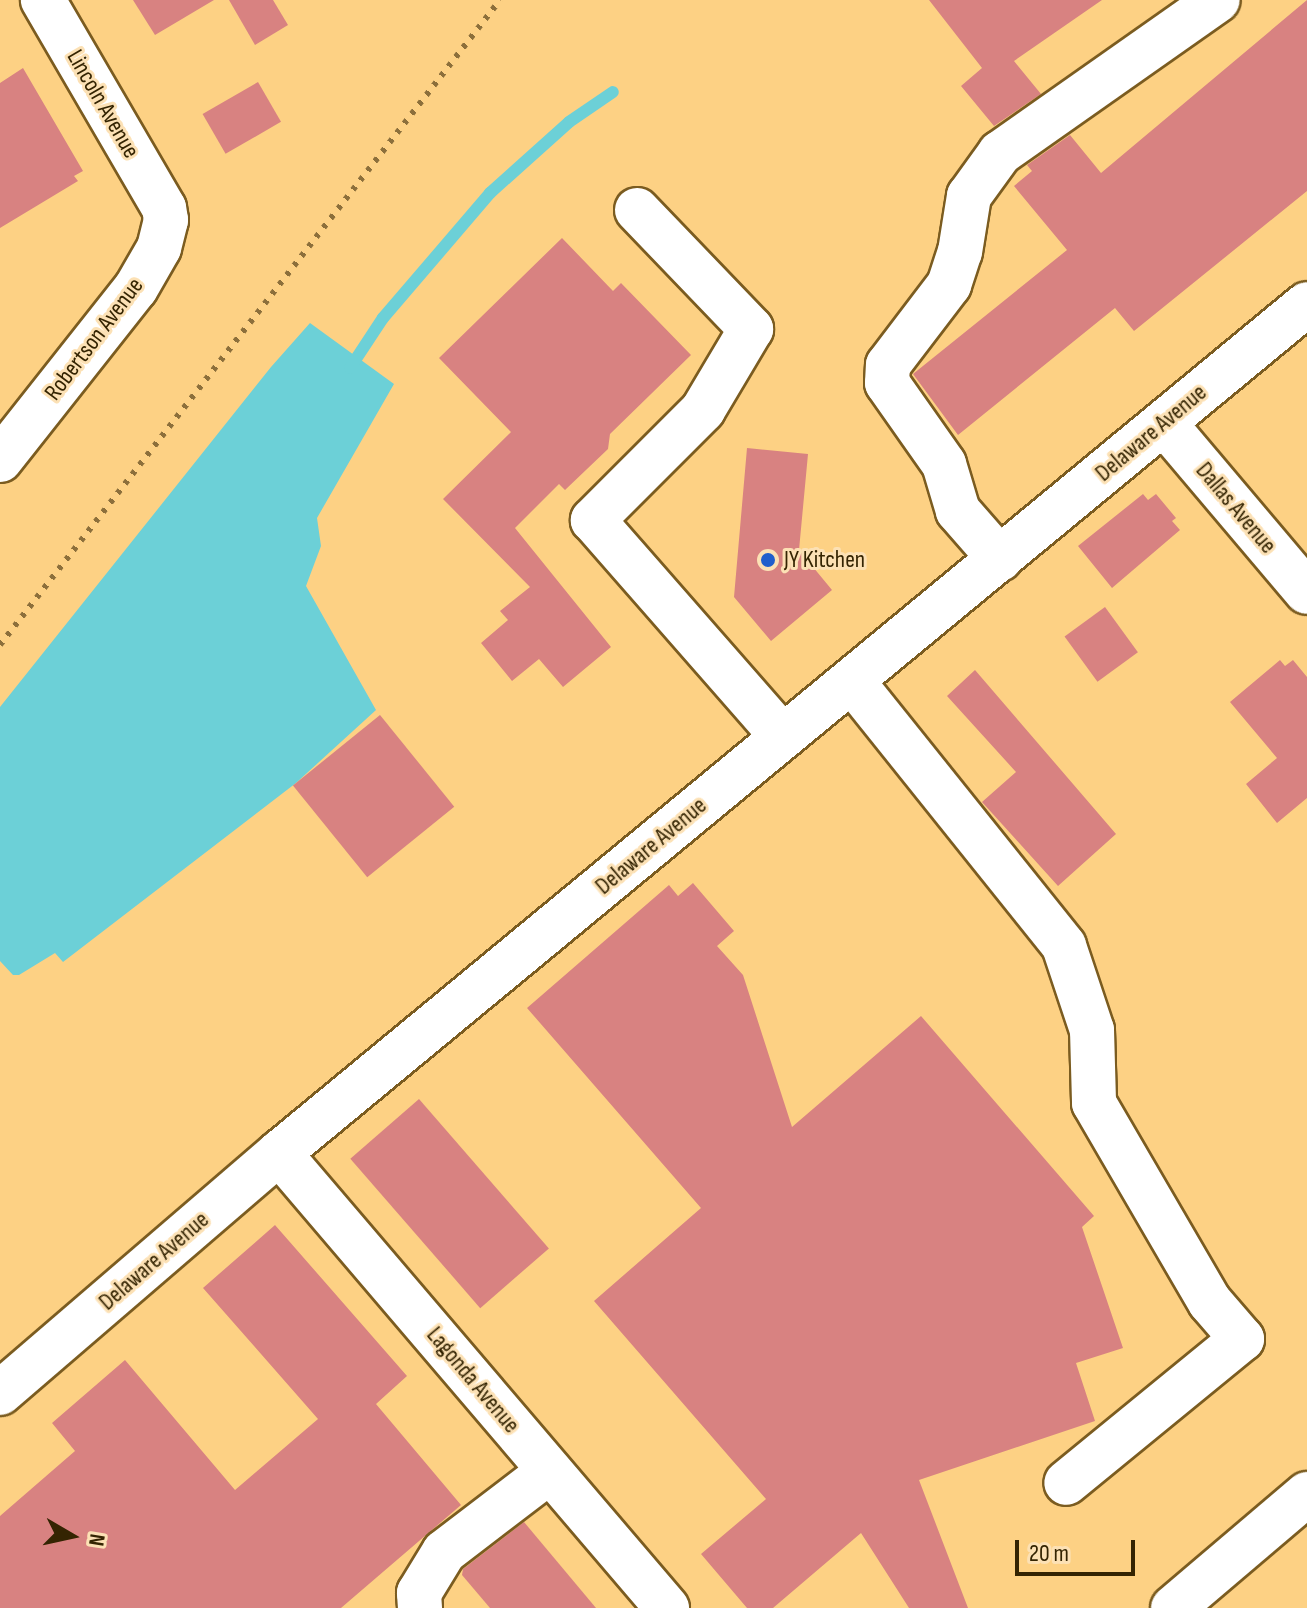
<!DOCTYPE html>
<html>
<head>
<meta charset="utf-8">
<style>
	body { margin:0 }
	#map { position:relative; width:1307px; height:1608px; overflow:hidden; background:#fdd184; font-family:"Sofia Sans Condensed",sans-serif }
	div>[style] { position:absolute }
	.water>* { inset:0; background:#6cd0d7 }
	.stream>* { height:12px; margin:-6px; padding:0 6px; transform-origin:6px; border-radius:6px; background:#6cd0d7 }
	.building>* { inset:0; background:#d88281; transform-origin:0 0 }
	.roads { filter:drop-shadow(2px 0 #7b5c20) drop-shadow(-2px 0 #7b5c20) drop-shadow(0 2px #7b5c20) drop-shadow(0 -2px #7b5c20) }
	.minor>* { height:44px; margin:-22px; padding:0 22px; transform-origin:22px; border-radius:22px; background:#fff }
	.rail>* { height:6px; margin-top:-3px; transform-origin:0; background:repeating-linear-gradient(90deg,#8c6f3b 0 4px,transparent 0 12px) }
	.dots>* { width:22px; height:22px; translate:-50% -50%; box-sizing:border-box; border:4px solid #fce1b5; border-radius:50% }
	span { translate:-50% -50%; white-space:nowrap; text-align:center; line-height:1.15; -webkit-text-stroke:6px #fce1b5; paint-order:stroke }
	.street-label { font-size:24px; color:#342402 }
	.poi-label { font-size:24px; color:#342402 }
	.left { translate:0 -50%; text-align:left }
	.north { position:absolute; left:32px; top:1496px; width:80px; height:80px; -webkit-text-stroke:6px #fce1b5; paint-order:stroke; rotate:99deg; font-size:22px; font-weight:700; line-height:32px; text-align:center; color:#342402 }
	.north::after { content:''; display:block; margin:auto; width:28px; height:36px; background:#342402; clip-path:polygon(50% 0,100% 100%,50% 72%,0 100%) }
	.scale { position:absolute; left:1015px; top:1540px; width:120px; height:36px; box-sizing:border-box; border:4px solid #342402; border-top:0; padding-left:10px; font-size:24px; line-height:28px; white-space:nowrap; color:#342402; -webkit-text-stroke:6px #fce1b5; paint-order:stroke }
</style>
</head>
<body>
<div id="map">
	<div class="water">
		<div style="clip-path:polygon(310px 323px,394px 384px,317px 518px,321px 546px,306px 586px,376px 710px,296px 783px,63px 962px,55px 953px,19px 975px,13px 975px,0 961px,0 707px,271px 367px)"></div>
	</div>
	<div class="stream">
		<div style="left:350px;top:368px;width:60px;rotate:-56.6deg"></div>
		<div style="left:383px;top:318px;width:165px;rotate:-49.4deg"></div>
		<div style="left:490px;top:193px;width:106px;rotate:-41.9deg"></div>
		<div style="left:569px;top:122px;width:53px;rotate:-34.3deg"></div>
	</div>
	<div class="building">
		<div style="clip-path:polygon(133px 0,214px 0,155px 35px)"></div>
		<div style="clip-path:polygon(229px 0,273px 0,288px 25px,255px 45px)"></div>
		<div style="clip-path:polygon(929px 0,1102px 0,1014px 61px,1041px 94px,994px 126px,961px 86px,982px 68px)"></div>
		<div style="clip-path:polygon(1307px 0,1307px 191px,1134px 331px,1115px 308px,958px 435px,913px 374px,1067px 250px,1014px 186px,1032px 171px,1027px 165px,1070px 135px,1101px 173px)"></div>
		<div style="clip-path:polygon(23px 68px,83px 171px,74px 176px,78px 181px,0 228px,0 83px)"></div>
		<div style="left:258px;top:82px;width:46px;height:64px;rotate:60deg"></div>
		<div style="clip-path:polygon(562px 238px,613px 291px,621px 283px,691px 355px,610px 434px,608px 449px,565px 490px,559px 484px,515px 528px,611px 647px,563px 687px,539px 659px,512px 681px,481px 643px,508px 620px,500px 611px,530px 587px,443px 499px,511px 432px,439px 358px)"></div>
		<div style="clip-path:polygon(747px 448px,808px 454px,799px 550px,832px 590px,771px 641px,734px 597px)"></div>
		<div style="clip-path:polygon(1143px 494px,1148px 500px,1156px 494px,1176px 518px,1172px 521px,1180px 530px,1112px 588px,1078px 546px)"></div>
		<div style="left:1105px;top:607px;width:56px;height:50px;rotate:54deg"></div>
		<div style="clip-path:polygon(1280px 660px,1285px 666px,1293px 660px,1307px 677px,1307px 798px,1277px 823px,1246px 784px,1277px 758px,1230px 702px)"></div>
		<div style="clip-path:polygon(975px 670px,1116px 834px,1058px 886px,982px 802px,1016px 772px,947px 696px)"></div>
		<div style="left:380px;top:715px;width:118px;height:112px;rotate:51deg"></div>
		<div style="clip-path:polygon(693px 883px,734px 931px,717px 946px,743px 975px,792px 1127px,921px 1016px,1094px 1216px,1082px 1227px,1123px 1348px,1076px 1363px,1095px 1421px,919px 1480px,968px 1608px,909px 1608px,861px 1533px,773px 1608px,747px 1608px,701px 1554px,766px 1499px,594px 1301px,701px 1208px,527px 1008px,669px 885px,678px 896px)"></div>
		<div style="left:419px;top:1099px;width:198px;height:91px;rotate:49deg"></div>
		<div style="clip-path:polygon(275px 1225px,407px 1376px,376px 1404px,461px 1505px,341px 1608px,0 1608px,0 1516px,75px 1451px,52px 1423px,125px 1360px,235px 1490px,318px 1419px,203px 1288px)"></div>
		<div style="clip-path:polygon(524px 1522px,596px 1608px,490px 1608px,462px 1575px,463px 1569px)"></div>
	</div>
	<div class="roads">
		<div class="minor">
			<div style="left:637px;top:210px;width:165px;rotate:46.2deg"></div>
			<div style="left:751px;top:329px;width:94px;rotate:120.7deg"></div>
			<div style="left:703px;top:410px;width:156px;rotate:135deg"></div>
			<div style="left:593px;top:520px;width:288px;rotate:48.8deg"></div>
			<div style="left:1164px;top:423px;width:221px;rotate:49.8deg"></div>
			<div style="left:0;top:460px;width:219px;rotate:-51.7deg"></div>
			<div style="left:136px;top:288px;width:46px;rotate:-60.1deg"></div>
			<div style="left:159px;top:248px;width:29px;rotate:-76deg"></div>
			<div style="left:166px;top:220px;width:12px;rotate:-99deg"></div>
			<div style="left:164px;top:208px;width:241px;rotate:-120.2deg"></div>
			<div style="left:1000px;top:559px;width:64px;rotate:-131.2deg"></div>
			<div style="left:958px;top:511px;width:49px;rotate:-106.6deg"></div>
			<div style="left:944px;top:464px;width:99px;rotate:-125.1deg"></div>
			<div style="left:887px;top:383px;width:18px;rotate:-87deg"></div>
			<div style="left:888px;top:365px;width:101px;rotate:-52.7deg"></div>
			<div style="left:949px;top:285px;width:35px;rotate:-72deg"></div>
			<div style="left:960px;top:252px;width:57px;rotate:-80.9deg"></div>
			<div style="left:969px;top:196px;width:53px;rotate:-54.2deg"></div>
			<div style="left:1000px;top:153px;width:266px;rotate:-35.1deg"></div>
			<div style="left:852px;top:681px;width:339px;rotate:51.3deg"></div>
			<div style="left:1064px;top:946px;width:89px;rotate:71.6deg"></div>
			<div style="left:1092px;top:1030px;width:73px;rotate:88.4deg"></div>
			<div style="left:1094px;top:1103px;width:230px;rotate:59.8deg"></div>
			<div style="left:1210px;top:1302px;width:49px;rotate:49.1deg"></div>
			<div style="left:1242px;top:1339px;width:227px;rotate:140.7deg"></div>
			<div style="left:279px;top:1153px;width:598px;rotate:49.54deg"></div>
			<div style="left:0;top:1393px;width:368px;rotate:-40.7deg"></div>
			<div style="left:279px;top:1153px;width:1333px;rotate:-39.55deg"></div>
			<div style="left:420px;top:1608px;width:15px;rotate:-94deg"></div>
			<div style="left:419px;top:1593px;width:48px;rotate:-58.6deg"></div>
			<div style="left:444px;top:1552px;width:133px;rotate:-37.4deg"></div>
			<div style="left:1173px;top:1608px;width:176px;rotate:-40.4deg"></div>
		</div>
	</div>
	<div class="rail">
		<div style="left:0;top:645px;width:816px;rotate:-52.22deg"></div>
	</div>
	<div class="dots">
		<div style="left:768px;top:560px;background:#215fcc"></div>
	</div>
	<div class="street-label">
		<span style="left:103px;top:104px;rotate:60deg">Lincoln Avenue</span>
		<span style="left:94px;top:339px;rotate:-53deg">Robertson Avenue</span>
		<span style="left:1151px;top:433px;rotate:-40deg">Delaware Avenue</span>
		<span style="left:1236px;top:508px;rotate:50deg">Dallas Avenue</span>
		<span style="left:651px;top:846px;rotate:-40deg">Delaware Avenue</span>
		<span style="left:154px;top:1261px;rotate:-41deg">Delaware Avenue</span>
		<span style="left:473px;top:1380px;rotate:50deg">Lagonda Avenue</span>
	</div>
	<div class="poi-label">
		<span class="left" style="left:784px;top:560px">JY Kitchen</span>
	</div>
	<div class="north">N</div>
	<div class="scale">20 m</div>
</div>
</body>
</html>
